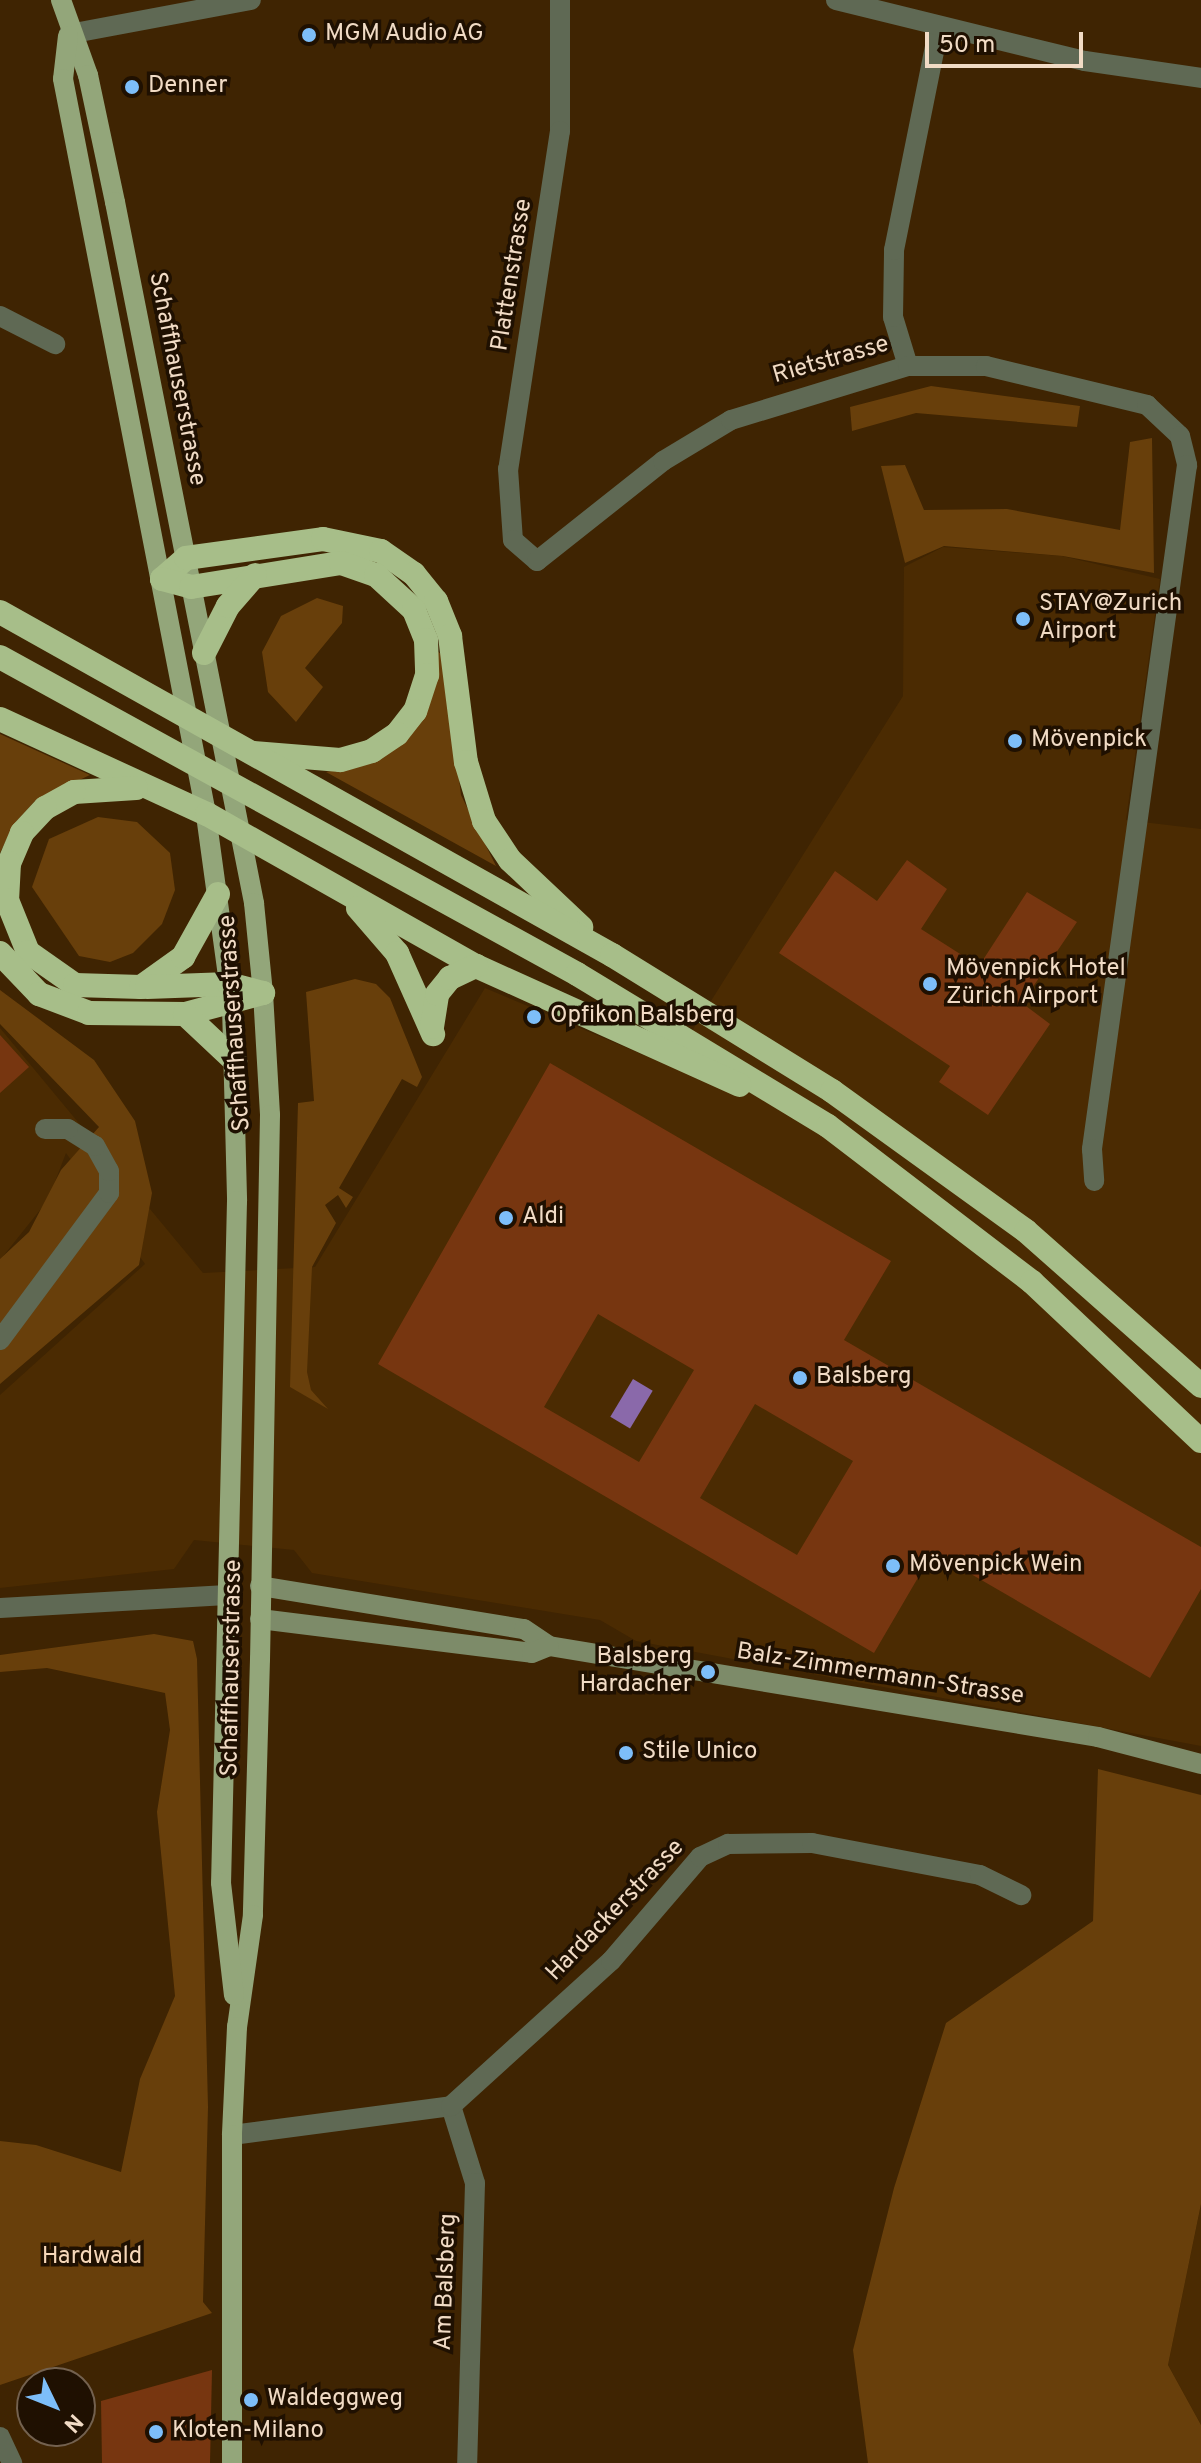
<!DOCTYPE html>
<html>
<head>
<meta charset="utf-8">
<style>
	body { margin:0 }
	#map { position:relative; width:1201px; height:2463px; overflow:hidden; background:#3f2402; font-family:Overpass,sans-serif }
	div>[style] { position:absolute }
	.built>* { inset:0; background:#4b2b02 }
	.green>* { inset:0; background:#683f0b }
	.water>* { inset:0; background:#8a69aa; transform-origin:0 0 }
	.building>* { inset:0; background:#773610 }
	.street>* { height:20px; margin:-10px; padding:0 10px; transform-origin:10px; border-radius:10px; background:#5f6954 }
	.secondary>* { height:20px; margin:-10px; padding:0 10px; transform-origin:10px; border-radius:10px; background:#7d8b69 }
	.primary>* { height:20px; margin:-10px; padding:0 10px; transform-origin:10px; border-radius:10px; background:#93a67a }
	.highway>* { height:24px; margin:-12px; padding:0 12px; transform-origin:12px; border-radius:12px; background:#a7be89 }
	.dots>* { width:22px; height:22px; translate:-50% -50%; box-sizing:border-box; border:4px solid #1f1001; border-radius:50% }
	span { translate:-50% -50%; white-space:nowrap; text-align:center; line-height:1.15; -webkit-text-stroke:7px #1f1001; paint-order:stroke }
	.poi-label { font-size:24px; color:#f1dbc5 }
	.left { translate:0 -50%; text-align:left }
	.right { translate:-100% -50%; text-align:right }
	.street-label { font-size:24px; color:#f1dbc5 }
	.park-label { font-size:24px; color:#f6d7b9 }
	.north { position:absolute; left:16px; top:2367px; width:80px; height:80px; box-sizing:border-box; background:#1f1001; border:2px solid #73614f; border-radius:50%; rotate:133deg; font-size:22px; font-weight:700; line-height:32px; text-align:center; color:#f1dbc5 }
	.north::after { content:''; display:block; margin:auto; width:28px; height:36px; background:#7dbef9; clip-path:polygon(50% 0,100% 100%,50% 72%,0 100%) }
	.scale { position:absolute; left:925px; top:32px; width:158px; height:36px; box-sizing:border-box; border:4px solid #f1dbc5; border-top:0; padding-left:10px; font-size:24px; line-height:28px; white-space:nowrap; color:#f1dbc5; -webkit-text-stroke:6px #1f1001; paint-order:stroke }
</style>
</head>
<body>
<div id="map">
	<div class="built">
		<div style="clip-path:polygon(943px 547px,1062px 556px,1160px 579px,1126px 820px,1201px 829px,1201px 1746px,636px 1641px,600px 1620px,312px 1573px,294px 1550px,194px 1540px,174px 1569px,0 1588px,0 1395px,145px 1264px,66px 1153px,48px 1200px,0 1260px,0 1028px,203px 1273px,315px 1267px,485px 988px,670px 1066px,903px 696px,904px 567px)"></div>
		<div style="clip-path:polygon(1201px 2204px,1201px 2425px,1168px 2365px)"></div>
	</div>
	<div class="green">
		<div style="clip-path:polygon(931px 386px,1080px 406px,1077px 427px,916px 413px,852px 431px,850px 407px)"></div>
		<div style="clip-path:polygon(1152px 438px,1154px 573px,1063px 556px,944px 546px,905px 563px,881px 466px,905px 465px,924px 510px,1007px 509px,1120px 530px,1130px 442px)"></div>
		<div style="clip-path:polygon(317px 598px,343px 606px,342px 623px,305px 668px,323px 687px,296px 722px,268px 692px,262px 652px,281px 616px)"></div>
		<div style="clip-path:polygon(437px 651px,444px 656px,461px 795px,496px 866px,326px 772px,373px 763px)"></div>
		<div style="clip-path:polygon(0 734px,90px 775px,35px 801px,14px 824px,0 853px)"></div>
		<div style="clip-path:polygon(98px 817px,137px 822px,170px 853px,175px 890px,162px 924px,133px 953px,110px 962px,79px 956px,32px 887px,49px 839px)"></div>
		<div style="clip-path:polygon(355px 979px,376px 984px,390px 998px,422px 1077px,417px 1087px,402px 1079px,339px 1188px,353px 1197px,346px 1208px,338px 1195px,325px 1205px,336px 1223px,312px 1267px,307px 1372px,311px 1390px,328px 1409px,290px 1387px,298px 1103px,314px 1101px,306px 992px)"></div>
		<div style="clip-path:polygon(0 990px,94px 1060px,135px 1121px,152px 1193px,139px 1265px,0 1384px,0 1259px,29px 1232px,61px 1170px,99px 1127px,0 1024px)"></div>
		<div style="clip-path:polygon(154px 1634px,193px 1641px,197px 1659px,208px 2107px,203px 2302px,212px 2313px,0 2385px,0 2141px,36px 2145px,121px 2172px,140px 2079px,175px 1996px,157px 1812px,170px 1730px,165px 1693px,47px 1668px,0 1672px,0 1655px)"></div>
		<div style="clip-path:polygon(1098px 1769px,1201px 1795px,1201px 2204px,1168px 2365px,1201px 2425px,1201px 2463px,868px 2463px,853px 2350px,894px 2188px,946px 2023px,1093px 1921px)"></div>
	</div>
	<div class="water">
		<div style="left:633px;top:1379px;width:23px;height:44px;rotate:31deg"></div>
	</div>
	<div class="building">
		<div style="clip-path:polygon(907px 860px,947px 889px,921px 929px,979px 966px,1027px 892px,1077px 922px,1022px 1003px,1050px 1024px,988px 1115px,939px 1082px,950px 1066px,779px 953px,835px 871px,877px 901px)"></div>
		<div style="clip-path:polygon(0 1035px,29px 1067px,0 1093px)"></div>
		<div style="clip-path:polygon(evenodd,550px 1063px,891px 1261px,844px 1340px,1201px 1547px,1201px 1589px,1150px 1678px,933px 1552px,874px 1653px,378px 1364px,550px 1063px,598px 1314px,694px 1370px,639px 1462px,544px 1407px,598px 1314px,550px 1063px,755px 1404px,853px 1461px,797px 1555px,700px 1498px,755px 1404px)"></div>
		<div style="clip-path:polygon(212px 2370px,210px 2463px,102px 2463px,101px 2401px)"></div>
	</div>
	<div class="street">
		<div style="left:560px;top:0;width:131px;rotate:90deg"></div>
		<div style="left:560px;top:131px;width:342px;rotate:98.7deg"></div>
		<div style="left:508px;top:469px;width:71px;rotate:86deg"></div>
		<div style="left:513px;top:540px;width:32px;rotate:41deg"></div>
		<div style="left:537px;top:561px;width:161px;rotate:-38.4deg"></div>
		<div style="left:663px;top:461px;width:79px;rotate:-31.1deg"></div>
		<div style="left:731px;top:420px;width:185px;rotate:-17deg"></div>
		<div style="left:908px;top:366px;width:51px;rotate:-107deg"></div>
		<div style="left:893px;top:317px;width:67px;rotate:-89.1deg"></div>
		<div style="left:894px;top:250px;width:227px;rotate:-78.6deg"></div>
		<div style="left:836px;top:0;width:256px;rotate:13.8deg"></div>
		<div style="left:1085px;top:61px;width:117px;rotate:8.3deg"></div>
		<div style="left:69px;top:34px;width:185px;rotate:-10.6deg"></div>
		<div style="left:0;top:316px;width:62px;rotate:27deg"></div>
		<div style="left:908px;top:366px;width:78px"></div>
		<div style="left:986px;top:366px;width:166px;rotate:13.6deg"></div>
		<div style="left:1147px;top:405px;width:45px;rotate:43.2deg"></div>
		<div style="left:1180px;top:436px;width:30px;rotate:76deg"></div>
		<div style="left:1187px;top:465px;width:691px;rotate:97.91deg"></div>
		<div style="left:1092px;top:1149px;width:32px;rotate:86deg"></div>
		<div style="left:0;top:1340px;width:183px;rotate:-53.4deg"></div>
		<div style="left:109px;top:1193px;width:22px;rotate:-90deg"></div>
		<div style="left:109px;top:1171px;width:29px;rotate:-119deg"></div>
		<div style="left:95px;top:1146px;width:32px;rotate:-148deg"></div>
		<div style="left:68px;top:1129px;width:23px;rotate:180deg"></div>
		<div style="left:0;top:1608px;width:227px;rotate:-3.3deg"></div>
		<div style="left:451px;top:2106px;width:81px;rotate:72.7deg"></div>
		<div style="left:475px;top:2183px;width:280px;rotate:91.6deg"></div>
		<div style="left:232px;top:2135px;width:221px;rotate:-7.5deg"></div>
		<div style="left:451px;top:2106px;width:216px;rotate:-42.2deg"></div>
		<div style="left:611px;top:1961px;width:137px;rotate:-49.4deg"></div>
		<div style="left:700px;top:1857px;width:31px;rotate:-25deg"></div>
		<div style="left:728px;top:1844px;width:84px;rotate:-0.7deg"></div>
		<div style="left:812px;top:1843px;width:171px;rotate:10.8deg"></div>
		<div style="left:980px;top:1875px;width:46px;rotate:26deg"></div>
		<div style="left:0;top:2437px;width:29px;rotate:65deg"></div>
	</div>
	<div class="secondary">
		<div style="left:260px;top:1586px;width:267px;rotate:9.3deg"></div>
		<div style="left:524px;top:1629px;width:30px;rotate:34deg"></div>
		<div style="left:549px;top:1646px;width:556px;rotate:9.41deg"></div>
		<div style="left:1098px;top:1737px;width:106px;rotate:14.7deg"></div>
		<div style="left:260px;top:1619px;width:274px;rotate:7.1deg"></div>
		<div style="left:532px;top:1653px;width:18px;rotate:-22deg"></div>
	</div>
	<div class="primary">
		<div style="left:61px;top:0;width:80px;rotate:70.2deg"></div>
		<div style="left:88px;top:75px;width:130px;rotate:78deg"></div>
		<div style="left:115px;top:202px;width:715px;rotate:78.78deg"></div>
		<div style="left:254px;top:903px;width:90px;rotate:84.3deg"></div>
		<div style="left:263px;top:993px;width:122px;rotate:86.7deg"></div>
		<div style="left:270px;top:1115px;width:544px;rotate:91.05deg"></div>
		<div style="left:260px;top:1659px;width:256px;rotate:91.6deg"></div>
		<div style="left:253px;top:1915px;width:113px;rotate:98.1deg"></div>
		<div style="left:237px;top:2027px;width:108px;rotate:92.7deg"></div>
		<div style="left:232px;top:2135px;width:328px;rotate:90deg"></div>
		<div style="left:68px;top:36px;width:43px;rotate:96.6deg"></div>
		<div style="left:63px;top:79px;width:743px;rotate:78.98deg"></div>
		<div style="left:205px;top:808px;width:200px;rotate:82.2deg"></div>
		<div style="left:232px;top:1006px;width:195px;rotate:88.5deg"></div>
		<div style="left:237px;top:1201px;width:682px;rotate:91.34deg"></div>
		<div style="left:221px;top:1883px;width:113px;rotate:83.4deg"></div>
	</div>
	<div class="highway">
		<div style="left:162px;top:579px;width:32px;rotate:-41deg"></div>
		<div style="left:186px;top:558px;width:138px;rotate:-7.9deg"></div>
		<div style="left:323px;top:539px;width:59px;rotate:11.7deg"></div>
		<div style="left:381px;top:551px;width:40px;rotate:34.9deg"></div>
		<div style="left:414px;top:574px;width:35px;rotate:51deg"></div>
		<div style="left:436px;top:601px;width:38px;rotate:68deg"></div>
		<div style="left:450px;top:636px;width:127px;rotate:82.8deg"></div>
		<div style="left:466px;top:762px;width:62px;rotate:73deg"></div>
		<div style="left:484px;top:821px;width:47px;rotate:56.3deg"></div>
		<div style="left:510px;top:860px;width:98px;rotate:43.3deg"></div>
		<div style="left:162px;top:579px;width:30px;rotate:15deg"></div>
		<div style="left:191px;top:587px;width:152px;rotate:-9.1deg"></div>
		<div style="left:341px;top:563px;width:37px;rotate:19deg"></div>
		<div style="left:376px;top:575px;width:52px;rotate:42.6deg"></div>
		<div style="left:414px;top:610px;width:32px;rotate:68deg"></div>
		<div style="left:426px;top:640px;width:35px;rotate:88deg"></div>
		<div style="left:427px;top:675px;width:38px;rotate:108deg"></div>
		<div style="left:415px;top:711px;width:29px;rotate:128deg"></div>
		<div style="left:397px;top:734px;width:30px;rotate:146deg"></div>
		<div style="left:372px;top:751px;width:33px;rotate:164deg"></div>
		<div style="left:340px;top:760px;width:87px;rotate:-175.4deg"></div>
		<div style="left:0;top:612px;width:702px;rotate:29.27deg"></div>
		<div style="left:612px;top:955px;width:259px;rotate:31.7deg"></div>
		<div style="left:832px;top:1091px;width:239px;rotate:35.8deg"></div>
		<div style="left:1026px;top:1231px;width:234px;rotate:41.5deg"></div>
		<div style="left:204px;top:653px;width:53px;rotate:-62.9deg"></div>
		<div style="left:228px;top:606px;width:41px;rotate:-48.9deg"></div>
		<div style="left:0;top:657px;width:658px;rotate:28.78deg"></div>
		<div style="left:577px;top:974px;width:293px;rotate:31.2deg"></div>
		<div style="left:828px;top:1126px;width:257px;rotate:37.4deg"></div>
		<div style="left:1032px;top:1282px;width:232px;rotate:43.3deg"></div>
		<div style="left:0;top:719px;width:228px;rotate:24.7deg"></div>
		<div style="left:207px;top:814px;width:309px;rotate:29.5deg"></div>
		<div style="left:476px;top:966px;width:289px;rotate:24.3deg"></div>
		<div style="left:136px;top:788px;width:62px;rotate:176.3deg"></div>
		<div style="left:74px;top:792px;width:33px;rotate:151deg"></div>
		<div style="left:45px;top:808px;width:34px;rotate:133deg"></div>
		<div style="left:22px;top:833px;width:33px;rotate:113deg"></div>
		<div style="left:9px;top:863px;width:37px;rotate:93deg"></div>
		<div style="left:7px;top:900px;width:56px;rotate:68deg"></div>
		<div style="left:28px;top:952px;width:57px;rotate:35.1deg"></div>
		<div style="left:75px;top:985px;width:66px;rotate:1.7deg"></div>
		<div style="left:141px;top:987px;width:52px;rotate:-35.5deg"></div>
		<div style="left:183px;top:957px;width:72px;rotate:-60.9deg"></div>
		<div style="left:358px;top:908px;width:60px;rotate:49.1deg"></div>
		<div style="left:397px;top:953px;width:89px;rotate:66deg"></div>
		<div style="left:0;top:953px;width:57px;rotate:46.4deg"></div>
		<div style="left:39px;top:994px;width:53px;rotate:20.8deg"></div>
		<div style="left:89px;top:1013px;width:96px;rotate:0.6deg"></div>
		<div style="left:185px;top:1014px;width:81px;rotate:-15.1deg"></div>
		<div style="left:147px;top:987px;width:82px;rotate:-2.1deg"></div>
		<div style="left:229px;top:984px;width:35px;rotate:15deg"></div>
		<div style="left:185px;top:1014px;width:69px;rotate:43.2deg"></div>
		<div style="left:432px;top:1027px;width:33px;rotate:-81deg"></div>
		<div style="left:437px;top:994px;width:21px;rotate:-51deg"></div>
		<div style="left:450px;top:978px;width:29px;rotate:-25deg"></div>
	</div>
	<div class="dots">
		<div style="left:309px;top:35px;background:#7dbef9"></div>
		<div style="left:132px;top:87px;background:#7dbef9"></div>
		<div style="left:1023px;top:619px;background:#7dbef9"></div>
		<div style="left:1015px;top:741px;background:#7dbef9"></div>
		<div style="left:930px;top:984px;background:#7dbef9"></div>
		<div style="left:534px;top:1017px;background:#7dbef9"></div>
		<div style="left:506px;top:1218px;background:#7dbef9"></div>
		<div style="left:800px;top:1378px;background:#7dbef9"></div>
		<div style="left:893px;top:1566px;background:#7dbef9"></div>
		<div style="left:708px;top:1672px;background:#7dbef9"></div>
		<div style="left:626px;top:1753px;background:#7dbef9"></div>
		<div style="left:251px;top:2400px;background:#7dbef9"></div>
		<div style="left:156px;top:2432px;background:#7dbef9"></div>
	</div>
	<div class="poi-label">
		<span class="left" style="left:325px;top:35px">MGM Audio AG</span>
		<span class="left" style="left:148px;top:87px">Denner</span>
		<span class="left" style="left:1039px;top:619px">STAY@Zurich<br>Airport</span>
		<span class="left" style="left:1031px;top:741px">Mövenpick</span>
		<span class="left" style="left:946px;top:984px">Mövenpick Hotel<br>Zürich Airport</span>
		<span class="left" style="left:550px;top:1017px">Opfikon Balsberg</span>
		<span class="left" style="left:522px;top:1218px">Aldi</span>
		<span class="left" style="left:816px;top:1378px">Balsberg</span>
		<span class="left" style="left:909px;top:1566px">Mövenpick Wein</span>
		<span class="right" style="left:692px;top:1672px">Balsberg<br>Hardacher</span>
		<span class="left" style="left:642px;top:1753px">Stile Unico</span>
		<span class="left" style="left:267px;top:2400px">Waldeggweg</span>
		<span class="left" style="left:172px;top:2432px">Kloten-Milano</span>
	</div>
	<div class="street-label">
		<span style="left:513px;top:275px;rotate:-81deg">Plattenstrasse</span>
		<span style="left:831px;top:361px;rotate:-16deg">Rietstrasse</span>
		<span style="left:176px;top:379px;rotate:79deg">Schaffhauserstrasse</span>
		<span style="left:236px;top:1023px;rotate:-94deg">Schaffhauserstrasse</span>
		<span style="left:233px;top:1668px;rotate:-89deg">Schaffhauserstrasse</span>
		<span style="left:880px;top:1675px;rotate:9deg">Balz-Zimmermann-Strasse</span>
		<span style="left:616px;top:1911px;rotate:-46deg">Hardackerstrasse</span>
		<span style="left:447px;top:2282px;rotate:-88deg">Am Balsberg</span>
	</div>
	<div class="park-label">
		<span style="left:92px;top:2258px">Hardwald</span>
	</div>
	<div class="north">N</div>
	<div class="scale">50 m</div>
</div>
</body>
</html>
